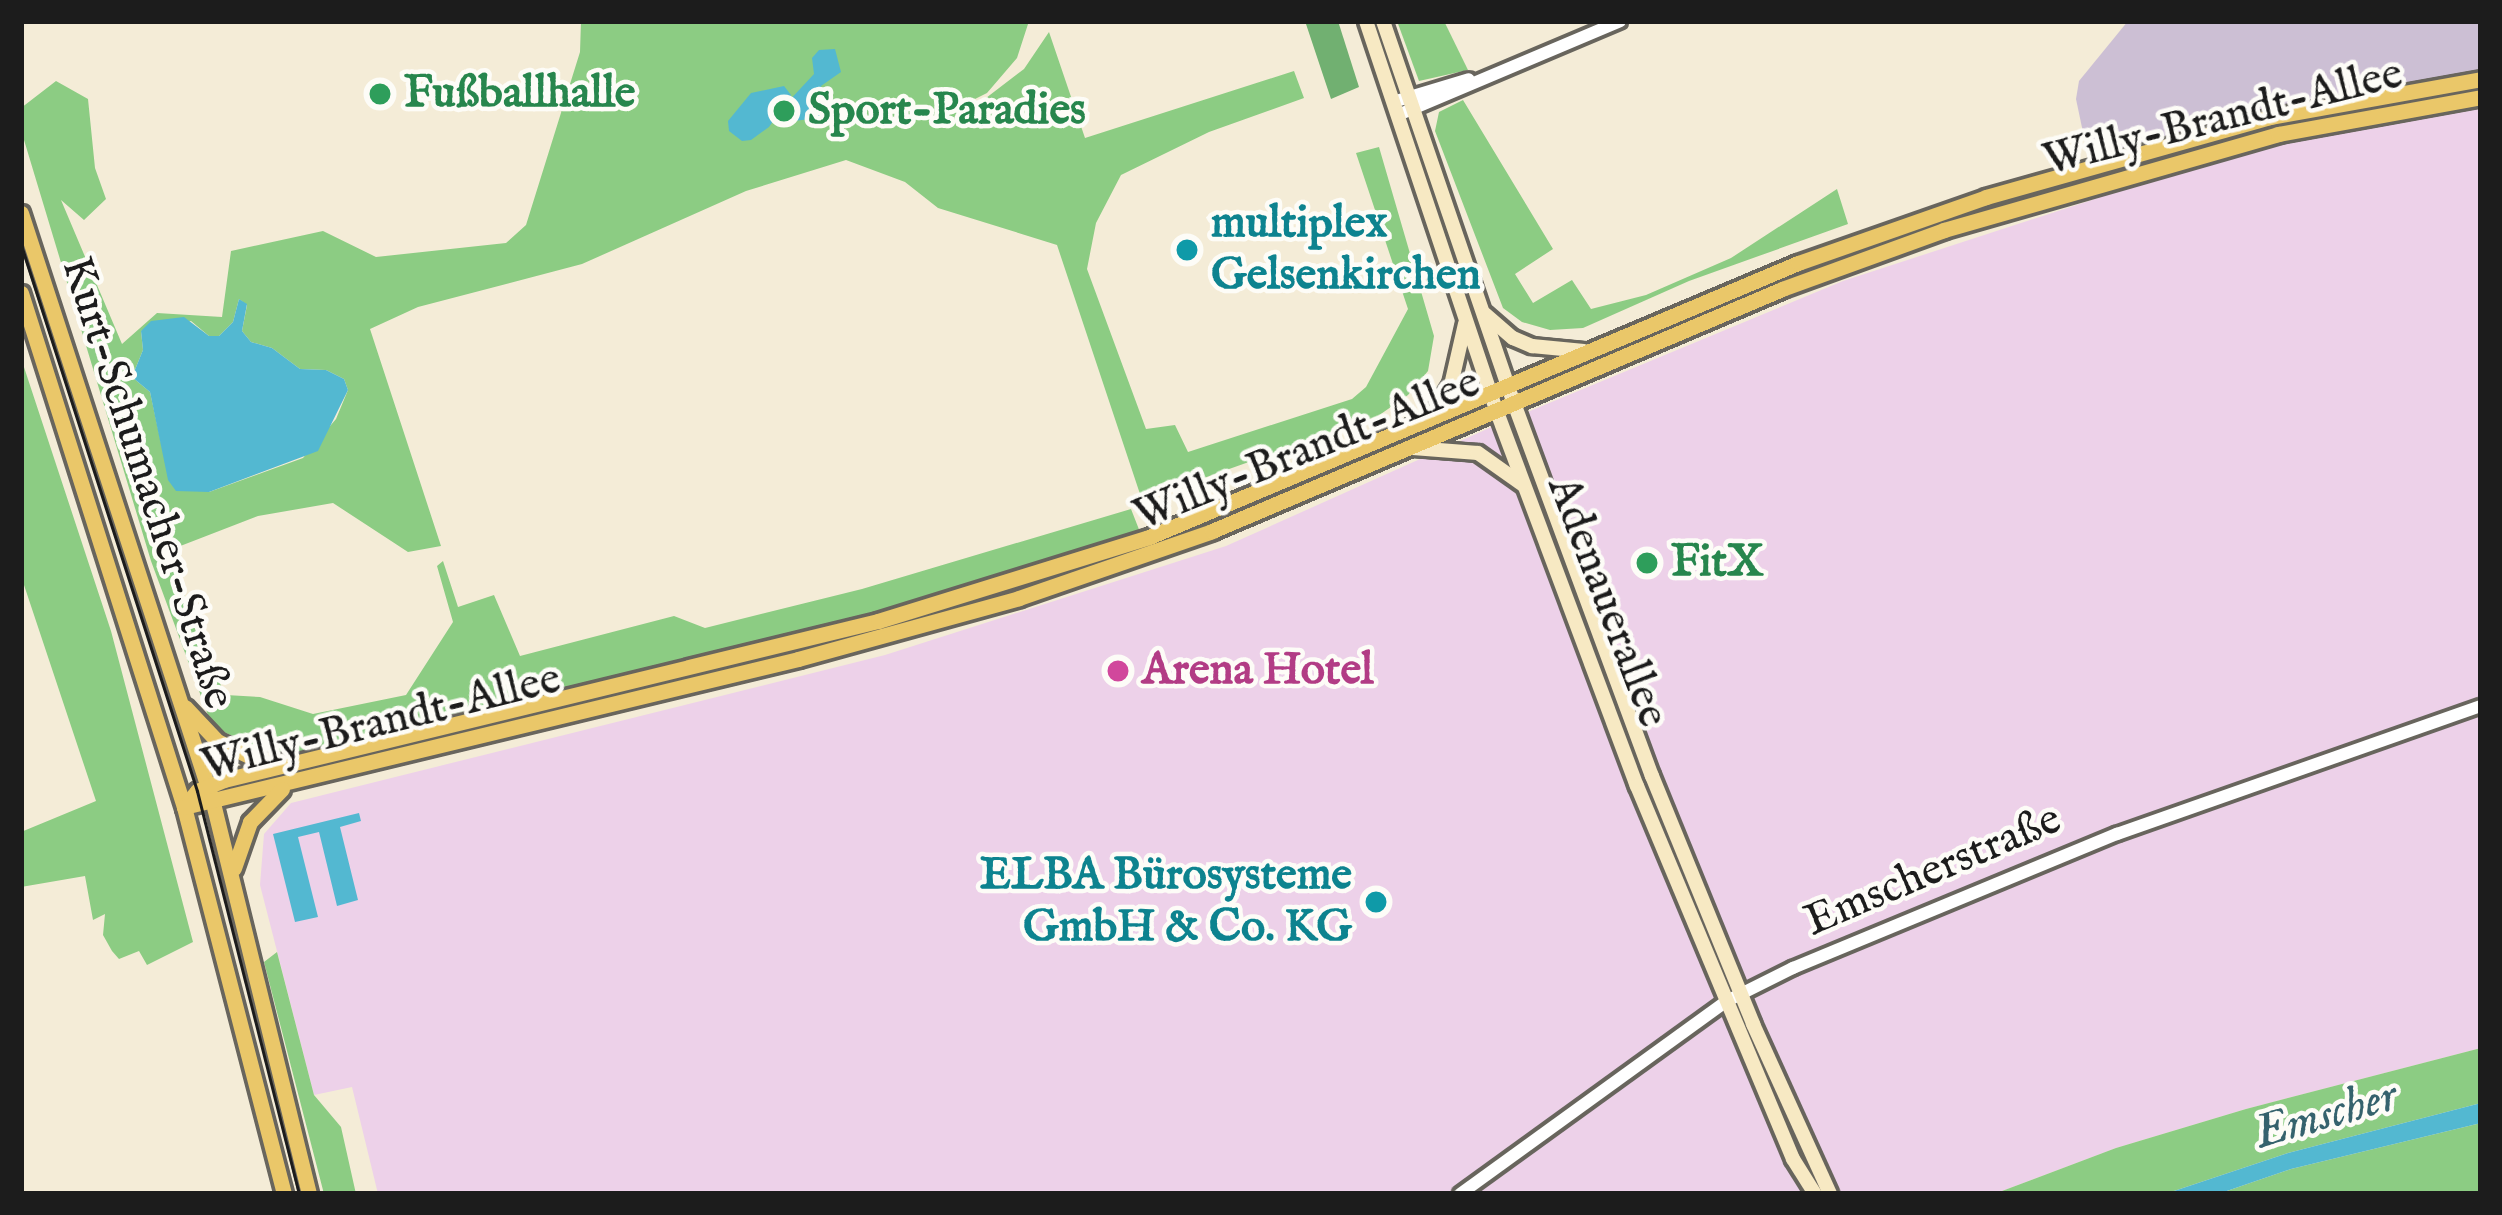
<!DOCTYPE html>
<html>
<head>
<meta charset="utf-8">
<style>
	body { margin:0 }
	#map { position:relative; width:2502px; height:1215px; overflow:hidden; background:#f4ecd7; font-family:"IM FELL English",serif }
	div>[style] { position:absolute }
	.built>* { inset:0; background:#edd1e9 }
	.industrial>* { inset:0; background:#ccbfd4 }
	.green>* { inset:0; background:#8ccc83 }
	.forest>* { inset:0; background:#71b071 }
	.water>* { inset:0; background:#53b8d1 }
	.roads { filter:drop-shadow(3px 0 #68655d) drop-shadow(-3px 0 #68655d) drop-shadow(0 3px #68655d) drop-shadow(0 -3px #68655d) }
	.tertiary>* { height:12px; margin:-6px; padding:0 6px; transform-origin:6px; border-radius:6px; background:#fff }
	.secondary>* { height:14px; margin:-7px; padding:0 7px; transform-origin:7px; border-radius:7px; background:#f7e9c3 }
	.primary>* { height:15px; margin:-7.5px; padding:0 7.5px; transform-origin:7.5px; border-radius:7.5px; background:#eac769 }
	.tram>* { height:3px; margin:-1.5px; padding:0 1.5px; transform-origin:1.5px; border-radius:1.5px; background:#1c1c1c }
	.dots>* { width:33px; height:33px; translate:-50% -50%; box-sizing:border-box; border:6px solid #fdfcf7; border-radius:50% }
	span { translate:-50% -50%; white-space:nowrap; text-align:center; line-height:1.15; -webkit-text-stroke:9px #fdfcf7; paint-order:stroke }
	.leisure-label { font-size:45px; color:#27864d; font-weight:700 }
	.left { translate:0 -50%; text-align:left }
	.street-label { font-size:45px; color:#1c1c1c }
	.culture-label { font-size:45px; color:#0d838f; font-weight:700 }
	.right { translate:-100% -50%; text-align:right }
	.hotel-label { font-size:45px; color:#b23c85; font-weight:700 }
	.water-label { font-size:48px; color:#35626d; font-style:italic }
	.frame { position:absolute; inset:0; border:24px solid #1c1c1c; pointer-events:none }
</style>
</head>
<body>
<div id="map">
	<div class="built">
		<div style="clip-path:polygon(2481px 94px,2481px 1048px,2246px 1109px,2116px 1148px,1994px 1194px,378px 1194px,352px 1087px,314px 1095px,260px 885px,264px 834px,291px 803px,885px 655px,1226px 546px,1496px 425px,1843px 281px,2098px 198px,2093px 180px)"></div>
	</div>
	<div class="industrial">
		<div style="clip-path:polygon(2128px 21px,2481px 21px,2481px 94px,2093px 180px,2076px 99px,2079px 81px)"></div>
	</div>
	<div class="green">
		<div style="clip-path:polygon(evenodd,581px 21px,1029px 21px,1017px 58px,987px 93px,955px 109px,986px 98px,1024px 69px,1049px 32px,1085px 138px,1294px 71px,1304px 98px,1209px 132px,1121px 175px,1096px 223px,1087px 269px,1146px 429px,1175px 425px,1188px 452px,1352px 399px,1366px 387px,1408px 309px,1356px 153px,1379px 147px,1434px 336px,1428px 371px,1408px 395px,1378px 416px,1142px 500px,1057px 245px,938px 208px,905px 182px,846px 160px,746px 191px,582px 264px,418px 307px,370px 329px,441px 546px,408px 552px,333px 503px,258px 516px,170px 550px,201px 647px,226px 695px,260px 697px,313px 714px,406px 695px,453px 622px,437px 566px,443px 561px,458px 607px,494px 595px,520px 656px,674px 616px,705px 628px,862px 589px,1131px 509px,1140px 532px,883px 613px,277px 758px,212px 726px,151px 561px,21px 130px,21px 108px,56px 81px,88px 99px,95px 168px,106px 199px,84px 220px,61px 200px,122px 344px,157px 313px,222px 317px,231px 251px,323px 231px,376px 257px,506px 243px,526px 225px,580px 52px,581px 21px,239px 299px,247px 305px,242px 331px,251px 342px,272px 348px,300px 369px,326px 370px,344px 379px,348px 390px,336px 419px,303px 458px,209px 492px,165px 461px,150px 392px,132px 377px,143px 350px,141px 331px,191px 321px,209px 336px,219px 336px,233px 322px,239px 299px)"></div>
		<div style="clip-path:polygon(1397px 21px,1444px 21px,1468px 70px,1419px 81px)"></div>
		<div style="clip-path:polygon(1463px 100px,1553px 249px,1515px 274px,1533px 303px,1572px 280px,1591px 309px,1646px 295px,1731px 258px,1837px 189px,1848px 224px,1689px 281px,1583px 328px,1550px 330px,1522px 322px,1503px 308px,1435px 131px,1439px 112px)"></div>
		<div style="clip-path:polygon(21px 358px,111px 631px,193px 942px,147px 965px,139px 951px,119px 959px,112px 951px,103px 935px,105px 914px,93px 920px,85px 876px,21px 887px,21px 832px,96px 801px,21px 576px)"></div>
		<div style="clip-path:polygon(277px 952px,314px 1095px,341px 1127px,356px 1194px,324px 1194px,264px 962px)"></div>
		<div style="clip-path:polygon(2481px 1048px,2481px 1103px,2288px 1153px,2165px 1194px,1994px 1194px,2116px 1148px,2246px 1109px)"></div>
		<div style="clip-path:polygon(2481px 1123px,2481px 1194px,2218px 1194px,2291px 1169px)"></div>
	</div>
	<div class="forest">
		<div style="clip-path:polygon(1305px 21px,1338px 21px,1359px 87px,1331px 99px)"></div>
	</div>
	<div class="water">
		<div style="clip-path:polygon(835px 49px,841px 72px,821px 86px,828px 106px,818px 118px,794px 121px,786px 104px,814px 74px,812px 58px,819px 50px)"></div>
		<div style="clip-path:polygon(784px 86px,791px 95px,769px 127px,751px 140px,742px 141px,729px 131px,728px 121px,751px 93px)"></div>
		<div style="clip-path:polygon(239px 299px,247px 304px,242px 331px,251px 342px,272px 348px,300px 369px,326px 370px,344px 379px,348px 390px,318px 451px,209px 492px,176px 491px,168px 480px,150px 392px,132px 377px,143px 350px,141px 331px,151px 321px,184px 317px,209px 336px,219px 336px,233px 322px)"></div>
		<div style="clip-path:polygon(359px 813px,361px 821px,340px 827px,358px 900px,337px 906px,319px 832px,298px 837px,318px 917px,295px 922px,273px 834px)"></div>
		<div style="clip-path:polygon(2481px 1103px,2481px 1123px,2291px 1169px,2218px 1194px,2165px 1194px,2288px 1153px)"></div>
	</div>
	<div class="roads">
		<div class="tertiary">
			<div style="left:1393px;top:102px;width:79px;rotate:-16.8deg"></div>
			<div style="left:1398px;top:115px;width:241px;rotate:-22.9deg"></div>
			<div style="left:1460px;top:1194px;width:329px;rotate:-35.9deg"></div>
			<div style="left:1727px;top:1001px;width:74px;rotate:-26.6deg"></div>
			<div style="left:1793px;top:968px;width:351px;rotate:-22.5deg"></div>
			<div style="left:2117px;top:834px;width:386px;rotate:-19.4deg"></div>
		</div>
		<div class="secondary">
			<div style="left:1366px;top:21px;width:412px;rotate:71.5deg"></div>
			<div style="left:1497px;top:412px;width:399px;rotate:69.5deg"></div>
			<div style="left:1637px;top:786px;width:404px;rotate:67.3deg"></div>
			<div style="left:1793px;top:1159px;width:41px;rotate:57.8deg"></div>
			<div style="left:1383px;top:21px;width:387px;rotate:71.1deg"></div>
			<div style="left:1508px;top:387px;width:415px;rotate:69.7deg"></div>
			<div style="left:1652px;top:776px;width:268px;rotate:67.8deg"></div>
			<div style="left:1753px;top:1024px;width:187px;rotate:65.6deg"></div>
			<div style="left:1485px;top:314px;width:37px;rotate:41deg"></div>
			<div style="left:1513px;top:338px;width:21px;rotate:23deg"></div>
			<div style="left:1532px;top:346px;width:52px;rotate:5.5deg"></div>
			<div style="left:1429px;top:420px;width:41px;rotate:-57.8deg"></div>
			<div style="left:1451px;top:385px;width:63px;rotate:-77.1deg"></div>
			<div style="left:1413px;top:448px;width:65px;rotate:4.4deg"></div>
			<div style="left:1478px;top:453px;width:55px;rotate:35.4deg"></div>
		</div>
		<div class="primary">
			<div style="left:21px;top:213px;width:620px;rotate:71.97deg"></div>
			<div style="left:213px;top:803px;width:403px;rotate:76.2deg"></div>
			<div style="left:21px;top:293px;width:539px;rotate:72.41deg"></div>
			<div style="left:184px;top:807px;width:400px;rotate:75.5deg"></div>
			<div style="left:185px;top:707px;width:47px;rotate:46.7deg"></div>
			<div style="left:217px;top:741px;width:40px;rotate:25deg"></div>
			<div style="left:253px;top:758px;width:27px;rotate:8deg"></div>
			<div style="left:184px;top:807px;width:21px;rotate:-51deg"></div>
			<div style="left:197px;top:791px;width:29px;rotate:-22deg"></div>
			<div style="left:224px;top:780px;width:673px;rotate:-13.66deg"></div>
			<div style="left:878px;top:621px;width:284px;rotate:-17.2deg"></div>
			<div style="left:1149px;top:537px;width:704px;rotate:-22.89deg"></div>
			<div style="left:1798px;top:263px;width:199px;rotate:-19.3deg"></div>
			<div style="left:1986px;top:197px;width:295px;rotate:-15.7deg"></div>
			<div style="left:2270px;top:117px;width:214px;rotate:-10.2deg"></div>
			<div style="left:184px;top:807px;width:632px;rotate:-13.55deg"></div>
			<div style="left:798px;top:659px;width:229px;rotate:-15.4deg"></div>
			<div style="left:1019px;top:598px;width:204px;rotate:-19.1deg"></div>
			<div style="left:1212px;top:531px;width:619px;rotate:-23deg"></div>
			<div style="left:1782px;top:289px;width:172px;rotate:-20deg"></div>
			<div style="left:1944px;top:230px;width:348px;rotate:-16deg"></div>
			<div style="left:2278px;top:134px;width:206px;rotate:-10.3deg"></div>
			<div style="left:234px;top:868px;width:49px;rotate:-70.8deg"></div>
			<div style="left:250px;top:822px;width:46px;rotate:-45.9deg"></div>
		</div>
	</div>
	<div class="tram">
		<div style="left:21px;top:245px;width:574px;rotate:72.13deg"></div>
		<div style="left:197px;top:791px;width:416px;rotate:75.8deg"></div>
	</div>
	<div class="dots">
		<div style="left:380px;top:94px;background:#2e9e5b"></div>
		<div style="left:784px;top:111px;background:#2e9e5b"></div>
		<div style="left:1187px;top:250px;background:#0f9aa8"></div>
		<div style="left:1647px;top:563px;background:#2e9e5b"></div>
		<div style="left:1118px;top:671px;background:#d1479c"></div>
		<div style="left:1376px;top:902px;background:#0f9aa8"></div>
	</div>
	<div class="leisure-label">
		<span class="left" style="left:404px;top:94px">Fußballhalle</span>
		<span class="left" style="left:808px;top:111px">Sport-Paradies</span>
		<span class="left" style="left:1671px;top:563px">FitX</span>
	</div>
	<div class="street-label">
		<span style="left:2223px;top:118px;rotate:-14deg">Willy-Brandt-Allee</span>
		<span style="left:1307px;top:450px;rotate:-22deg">Willy-Brandt-Allee</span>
		<span style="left:147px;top:483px;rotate:72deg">Kurt-Schumacher-Straße</span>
		<span style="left:1607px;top:602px;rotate:69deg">Adenauerallee</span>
		<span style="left:381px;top:723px;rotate:-14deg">Willy-Brandt-Allee</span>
		<span style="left:1933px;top:871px;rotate:-23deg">Emscherstraße</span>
	</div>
	<div class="culture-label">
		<span class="left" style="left:1211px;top:250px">multiplex<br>Gelsenkirchen</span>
		<span class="right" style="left:1352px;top:902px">ELBA Bürosysteme<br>GmbH &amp; Co. KG</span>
	</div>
	<div class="hotel-label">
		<span class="left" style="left:1142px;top:671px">Arena Hotel</span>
	</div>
	<div class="water-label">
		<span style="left:2326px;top:1116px;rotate:-16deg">Emscher</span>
	</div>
	<div class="frame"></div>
</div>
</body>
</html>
